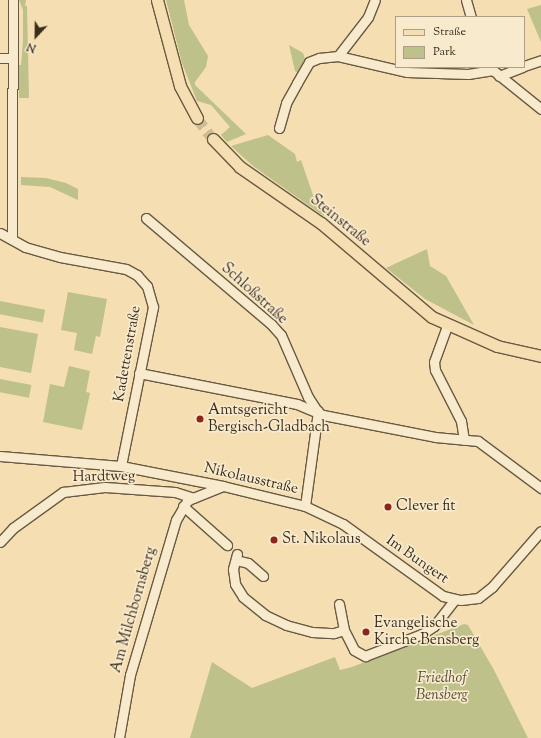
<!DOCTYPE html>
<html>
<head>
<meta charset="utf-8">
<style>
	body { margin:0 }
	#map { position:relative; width:541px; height:738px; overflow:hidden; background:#f4deb2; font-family:"Sorts Mill Goudy",serif }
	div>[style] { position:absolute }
	.green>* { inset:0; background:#bec18a; transform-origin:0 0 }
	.major-tunnel>* { height:11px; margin-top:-5.5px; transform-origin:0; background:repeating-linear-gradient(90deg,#cfbb94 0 11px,transparent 0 16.5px) }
	.roads { filter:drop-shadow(1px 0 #695942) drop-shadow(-1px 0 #695942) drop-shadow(0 1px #695942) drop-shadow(0 -1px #695942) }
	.minor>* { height:9px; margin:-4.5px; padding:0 4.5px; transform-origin:4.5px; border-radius:4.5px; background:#f8eacd }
	.major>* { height:11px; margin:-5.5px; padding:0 5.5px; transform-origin:5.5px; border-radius:5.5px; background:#f4deb2 }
	.dots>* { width:11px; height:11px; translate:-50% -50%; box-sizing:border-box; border:2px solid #f8eacd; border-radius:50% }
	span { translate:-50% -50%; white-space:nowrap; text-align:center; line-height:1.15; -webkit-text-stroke:3.5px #f8eacd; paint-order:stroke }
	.street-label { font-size:15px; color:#3b2d1d }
	.poi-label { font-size:15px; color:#3b2d1d }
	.left { translate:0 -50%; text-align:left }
	.park-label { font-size:15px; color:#554b33; font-style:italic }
	.legend { position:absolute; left:395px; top:16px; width:130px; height:52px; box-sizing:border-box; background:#f8eacd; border:1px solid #ac9e87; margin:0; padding:5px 7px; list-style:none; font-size:12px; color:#3b2d1d }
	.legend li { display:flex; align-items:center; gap:8px; height:20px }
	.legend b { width:20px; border:1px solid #ac9e87 }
	.north { position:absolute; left:16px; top:16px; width:40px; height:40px; -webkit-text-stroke:3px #f8eacd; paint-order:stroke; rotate:202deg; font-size:11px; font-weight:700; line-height:16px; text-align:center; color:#3b2d1d }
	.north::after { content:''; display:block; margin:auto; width:14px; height:18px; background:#3b2d1d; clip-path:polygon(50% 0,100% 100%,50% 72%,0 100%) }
</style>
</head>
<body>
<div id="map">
	<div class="green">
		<div style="clip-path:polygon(19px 0,26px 0,25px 6px,27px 6px,29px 98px,19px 98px,19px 65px,21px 65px,23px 42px,23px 10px)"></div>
		<div style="clip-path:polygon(166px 0,184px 0,189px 25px,208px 56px,206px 67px,195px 82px,195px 85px,246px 134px,227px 142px,221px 135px,230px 127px,211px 105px,197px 101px,182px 63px)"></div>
		<div style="clip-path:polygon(541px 5px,541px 42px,527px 9px)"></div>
		<div style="clip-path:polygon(289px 45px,303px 53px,305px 59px,298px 73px,295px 71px)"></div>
		<div style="clip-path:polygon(268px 135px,295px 154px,297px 162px,301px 160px,315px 201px,325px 217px,253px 166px,231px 146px)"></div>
		<div style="clip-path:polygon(21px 177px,46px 178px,66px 183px,78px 189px,78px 200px,50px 187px,21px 185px)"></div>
		<div style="clip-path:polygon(427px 249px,430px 266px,446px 276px,474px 325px,425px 299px,386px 268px)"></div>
		<div style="clip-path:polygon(68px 292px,107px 299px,100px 337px,96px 336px,92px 354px,74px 350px,77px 333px,61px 330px)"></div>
		<div style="left:0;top:301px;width:46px;height:13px;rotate:11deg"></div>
		<div style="clip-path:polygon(0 327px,38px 334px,31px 373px,0 367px)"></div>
		<div style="clip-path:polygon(69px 366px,90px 371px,86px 392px,90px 393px,82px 430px,43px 422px,50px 384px,64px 387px)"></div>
		<div style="left:0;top:379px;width:32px;height:13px;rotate:11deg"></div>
		<div style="clip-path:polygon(464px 624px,468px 625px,494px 670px,528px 738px,190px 738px,212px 662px,252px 688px,335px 657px,340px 670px,352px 667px)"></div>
	</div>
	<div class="major-tunnel">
		<div style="left:197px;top:118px;width:26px;rotate:53deg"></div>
	</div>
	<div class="roads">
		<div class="minor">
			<div style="left:466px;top:0;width:18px;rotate:74deg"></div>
			<div style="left:338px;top:56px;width:49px;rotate:-52.4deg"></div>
			<div style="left:368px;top:17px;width:18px;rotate:-68deg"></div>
			<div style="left:0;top:58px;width:12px"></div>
			<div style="left:524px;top:66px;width:18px;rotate:-19deg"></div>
			<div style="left:489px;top:67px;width:67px;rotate:38.9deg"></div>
			<div style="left:499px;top:76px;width:25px;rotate:-21deg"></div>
			<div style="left:279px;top:128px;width:26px;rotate:-74deg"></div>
			<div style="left:286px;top:103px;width:23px;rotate:-61deg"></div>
			<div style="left:297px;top:83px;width:24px;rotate:-60deg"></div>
			<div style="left:309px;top:62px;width:11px;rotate:-22deg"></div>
			<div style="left:319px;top:58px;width:19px;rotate:-6deg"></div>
			<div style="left:338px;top:56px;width:71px;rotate:13.1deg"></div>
			<div style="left:407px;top:72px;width:61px;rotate:1.9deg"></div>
			<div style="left:468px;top:74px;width:24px;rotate:-9deg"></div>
			<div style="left:146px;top:218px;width:164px;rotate:40.3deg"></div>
			<div style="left:271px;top:324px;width:15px;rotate:48deg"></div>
			<div style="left:281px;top:335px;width:68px;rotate:66.5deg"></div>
			<div style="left:308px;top:397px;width:17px;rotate:57deg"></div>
			<div style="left:0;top:233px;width:29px;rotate:29deg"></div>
			<div style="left:25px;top:247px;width:36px;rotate:16deg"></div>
			<div style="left:60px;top:257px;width:67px;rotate:10.3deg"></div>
			<div style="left:126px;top:269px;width:13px;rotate:29deg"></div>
			<div style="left:137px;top:275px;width:15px;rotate:48deg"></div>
			<div style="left:147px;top:286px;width:22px;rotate:74deg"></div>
			<div style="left:153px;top:307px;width:162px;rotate:101.4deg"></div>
			<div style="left:12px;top:239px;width:239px;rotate:-89.8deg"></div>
			<div style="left:447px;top:326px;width:38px;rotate:110deg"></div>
			<div style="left:434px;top:362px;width:8px;rotate:83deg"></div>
			<div style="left:435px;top:370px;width:57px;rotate:63deg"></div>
			<div style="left:461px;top:421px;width:19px;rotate:81deg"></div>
			<div style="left:139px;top:373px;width:161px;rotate:11.1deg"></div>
			<div style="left:297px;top:404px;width:28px;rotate:23deg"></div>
			<div style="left:323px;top:415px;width:114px;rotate:11.1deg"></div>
			<div style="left:435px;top:437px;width:43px;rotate:5.3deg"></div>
			<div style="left:478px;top:441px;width:79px;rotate:36.7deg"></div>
			<div style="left:0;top:456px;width:121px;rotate:4.7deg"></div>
			<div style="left:121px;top:466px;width:104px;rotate:11.1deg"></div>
			<div style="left:223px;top:486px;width:84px;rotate:13.7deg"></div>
			<div style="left:305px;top:506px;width:42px;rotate:25.3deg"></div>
			<div style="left:343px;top:524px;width:123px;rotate:35.8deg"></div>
			<div style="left:443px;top:596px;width:18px;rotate:13deg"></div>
			<div style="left:461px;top:600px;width:17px;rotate:-7deg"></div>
			<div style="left:478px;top:598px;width:18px;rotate:-38deg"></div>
			<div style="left:492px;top:587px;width:74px;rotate:-48.8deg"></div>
			<div style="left:183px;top:506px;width:59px;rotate:41.6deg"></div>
			<div style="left:305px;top:506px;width:96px;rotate:-82.2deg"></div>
			<div style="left:0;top:542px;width:19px;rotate:-47deg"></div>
			<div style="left:13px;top:528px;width:62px;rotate:-35.8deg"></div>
			<div style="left:63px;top:492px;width:42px;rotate:-6.8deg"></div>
			<div style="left:105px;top:487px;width:70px;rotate:4.1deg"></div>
			<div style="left:175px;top:492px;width:19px;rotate:18deg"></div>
			<div style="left:193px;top:498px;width:32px;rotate:-22deg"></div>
			<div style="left:237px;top:554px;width:16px;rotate:105deg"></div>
			<div style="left:233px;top:569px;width:15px;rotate:82deg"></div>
			<div style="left:235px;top:584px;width:15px;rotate:58deg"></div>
			<div style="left:243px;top:597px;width:28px;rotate:39deg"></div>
			<div style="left:265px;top:615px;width:23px;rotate:25deg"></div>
			<div style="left:286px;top:625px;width:27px;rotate:15deg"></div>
			<div style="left:312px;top:632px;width:22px;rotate:3deg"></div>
			<div style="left:334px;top:633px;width:10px;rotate:-17deg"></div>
			<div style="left:236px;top:560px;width:12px;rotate:14deg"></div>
			<div style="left:248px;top:563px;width:20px;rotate:41deg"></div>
			<div style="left:339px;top:604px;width:26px;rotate:79deg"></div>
			<div style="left:344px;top:630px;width:22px;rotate:63deg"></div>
			<div style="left:354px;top:650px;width:13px;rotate:29deg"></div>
			<div style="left:365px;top:656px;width:61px;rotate:-21.1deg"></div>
			<div style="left:422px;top:634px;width:14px;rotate:-34deg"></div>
			<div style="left:434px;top:626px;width:34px;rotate:-52deg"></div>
			<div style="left:119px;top:738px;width:64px;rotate:-80.1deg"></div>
			<div style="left:130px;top:675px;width:162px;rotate:-73.5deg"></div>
			<div style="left:176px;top:520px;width:22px;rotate:-60deg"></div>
			<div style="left:187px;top:501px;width:7px;rotate:-27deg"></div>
		</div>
		<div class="major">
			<div style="left:157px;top:0;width:89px;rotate:75deg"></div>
			<div style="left:180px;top:86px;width:36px;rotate:62deg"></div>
			<div style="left:213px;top:139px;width:39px;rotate:46deg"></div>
			<div style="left:240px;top:167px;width:98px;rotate:34.7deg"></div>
			<div style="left:321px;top:223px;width:145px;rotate:40.3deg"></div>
			<div style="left:432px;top:317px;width:71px;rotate:24deg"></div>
			<div style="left:497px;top:346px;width:45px;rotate:12.8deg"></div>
		</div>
	</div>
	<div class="dots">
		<div style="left:200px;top:419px;background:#8f2418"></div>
		<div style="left:388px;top:507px;background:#8f2418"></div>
		<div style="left:274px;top:540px;background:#8f2418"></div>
		<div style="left:366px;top:632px;background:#8f2418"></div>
	</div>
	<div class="street-label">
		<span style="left:340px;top:221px;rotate:39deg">Steinstraße</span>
		<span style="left:254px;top:294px;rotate:42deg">Schloßstraße</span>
		<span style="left:128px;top:354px;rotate:-80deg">Kadettenstraße</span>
		<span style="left:104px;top:477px;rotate:-1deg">Hardtweg</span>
		<span style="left:251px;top:479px;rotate:13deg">Nikolausstraße</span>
		<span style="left:417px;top:560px;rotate:35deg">Im Bungert</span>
		<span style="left:134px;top:610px;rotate:-74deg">Am Milchbornsberg</span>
	</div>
	<div class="poi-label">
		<span class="left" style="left:208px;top:419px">Amtsgericht<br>Bergisch-Gladbach</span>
		<span class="left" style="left:396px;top:507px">Clever fit</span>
		<span class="left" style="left:282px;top:540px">St. Nikolaus</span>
		<span class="left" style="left:374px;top:632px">Evangelische<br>Kirche Bensberg</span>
	</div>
	<div class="park-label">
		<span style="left:442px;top:687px">Friedhof<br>Bensberg</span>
	</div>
	<ul class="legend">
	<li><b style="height:5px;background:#f4deb2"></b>Straße</li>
	<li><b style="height:11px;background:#bec18a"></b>Park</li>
	</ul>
	<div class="north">N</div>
</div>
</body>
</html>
